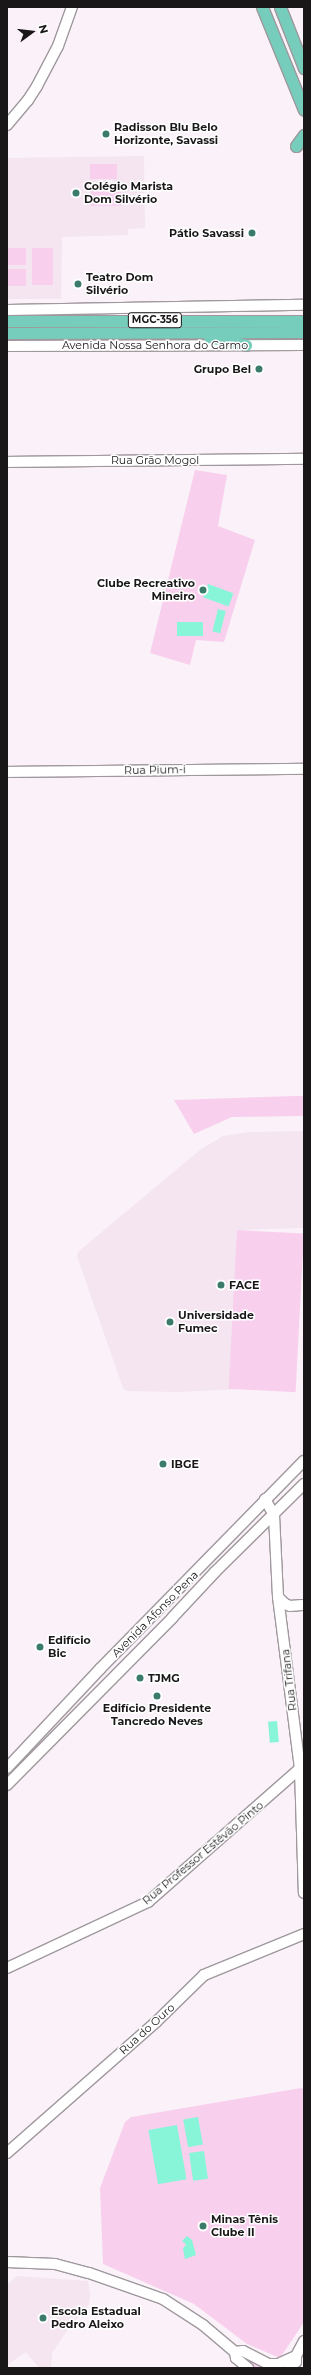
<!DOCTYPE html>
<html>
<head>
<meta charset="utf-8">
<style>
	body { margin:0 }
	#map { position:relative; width:311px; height:2375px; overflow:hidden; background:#faf2f8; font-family:Montserrat,sans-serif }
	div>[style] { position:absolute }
	.built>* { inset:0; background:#f4e5f0 }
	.green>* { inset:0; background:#f8d0ee; transform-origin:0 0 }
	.water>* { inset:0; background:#88f4d8; transform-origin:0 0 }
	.roads { filter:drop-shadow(1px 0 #9f989d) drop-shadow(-1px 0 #9f989d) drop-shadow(0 1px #9f989d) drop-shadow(0 -1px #9f989d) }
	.secondary>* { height:10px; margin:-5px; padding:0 5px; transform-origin:5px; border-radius:5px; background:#fff }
	.primary>* { height:11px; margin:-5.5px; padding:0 5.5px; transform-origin:5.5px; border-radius:5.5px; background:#77cdbc }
	.dots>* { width:11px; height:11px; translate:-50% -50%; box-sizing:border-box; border:2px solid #fff; border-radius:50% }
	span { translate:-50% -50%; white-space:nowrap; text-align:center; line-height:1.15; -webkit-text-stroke:3px #fff; paint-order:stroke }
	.shield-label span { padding:1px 3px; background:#fff; border:1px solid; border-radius:3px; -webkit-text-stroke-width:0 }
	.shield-label { font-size:10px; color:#1a1719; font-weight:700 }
	.poi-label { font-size:11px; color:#1a1719; font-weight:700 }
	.left { translate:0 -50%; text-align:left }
	.right { translate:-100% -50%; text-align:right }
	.street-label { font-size:11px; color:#1a1719 }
	.frame { position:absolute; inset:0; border:8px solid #1a1719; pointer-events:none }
	.north { position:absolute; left:12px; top:12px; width:40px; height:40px; -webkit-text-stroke:3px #fff; paint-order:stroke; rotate:75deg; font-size:11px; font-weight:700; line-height:16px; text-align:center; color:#1a1719 }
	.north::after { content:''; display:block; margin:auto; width:14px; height:18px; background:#1a1719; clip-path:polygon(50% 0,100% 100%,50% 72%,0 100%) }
</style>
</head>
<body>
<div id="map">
	<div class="built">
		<div style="clip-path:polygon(144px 156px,145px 228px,128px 229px,128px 235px,62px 237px,61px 299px,7px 299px,7px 158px)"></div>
		<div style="clip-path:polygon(304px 1131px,304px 1228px,238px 1230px,242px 1389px,177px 1392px,126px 1391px,123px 1388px,77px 1256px,78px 1252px,200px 1150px,223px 1136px,250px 1132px)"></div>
		<div style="clip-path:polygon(17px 2276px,88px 2281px,90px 2295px,89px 2304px,67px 2331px,52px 2353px,51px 2368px,39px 2368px,26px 2352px,7px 2365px,7px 2285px)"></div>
	</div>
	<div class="green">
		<div style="left:117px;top:164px;width:15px;height:27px;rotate:90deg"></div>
		<div style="left:91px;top:189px;width:30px;height:17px"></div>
		<div style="left:26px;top:248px;width:17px;height:19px;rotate:90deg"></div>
		<div style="left:32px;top:248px;width:21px;height:37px"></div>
		<div style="left:7px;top:269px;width:19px;height:17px"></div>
		<div style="clip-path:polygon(195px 470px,227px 475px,218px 526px,255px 540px,224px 642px,196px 640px,190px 665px,150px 653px)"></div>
		<div style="clip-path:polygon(295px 1096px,304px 1096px,304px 1116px,232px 1117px,194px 1134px,174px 1100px)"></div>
		<div style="left:237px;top:1230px;width:67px;height:159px;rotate:3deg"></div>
		<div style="clip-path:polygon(301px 2088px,304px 2089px,304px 2322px,280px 2358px,247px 2344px,194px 2304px,103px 2264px,100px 2188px,125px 2122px,131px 2117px)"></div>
		<div style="clip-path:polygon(243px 2353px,284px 2364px,286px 2368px,252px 2368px,238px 2356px)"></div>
	</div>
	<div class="water">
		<div style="left:208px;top:584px;width:27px;height:14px;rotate:20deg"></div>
		<div style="left:218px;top:609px;width:8px;height:23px;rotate:14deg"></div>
		<div style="left:203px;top:622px;width:14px;height:26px;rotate:90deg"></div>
		<div style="left:277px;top:1721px;width:21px;height:9px;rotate:85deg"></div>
		<div style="left:198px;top:2117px;width:28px;height:15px;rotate:80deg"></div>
		<div style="left:177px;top:2125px;width:55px;height:29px;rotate:80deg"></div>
		<div style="left:204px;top:2151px;width:28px;height:15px;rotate:82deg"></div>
		<div style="clip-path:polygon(187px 2236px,192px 2240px,196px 2255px,185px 2259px,183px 2249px,186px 2244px,182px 2241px)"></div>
	</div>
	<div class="roads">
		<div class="secondary">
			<div style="left:7px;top:125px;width:33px;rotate:-50deg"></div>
			<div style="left:28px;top:100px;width:17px;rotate:-57deg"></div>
			<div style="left:37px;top:86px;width:45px;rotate:-62.3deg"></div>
			<div style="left:58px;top:46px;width:41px;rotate:-70.3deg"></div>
			<div style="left:7px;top:310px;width:297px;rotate:-1deg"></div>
			<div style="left:7px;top:346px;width:297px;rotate:-0.2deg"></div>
			<div style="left:7px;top:462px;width:297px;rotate:-0.6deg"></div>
			<div style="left:7px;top:772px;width:297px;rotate:-0.6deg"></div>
			<div style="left:265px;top:1499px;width:18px;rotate:61deg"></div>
			<div style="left:274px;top:1515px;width:82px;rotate:87.2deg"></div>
			<div style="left:278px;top:1597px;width:173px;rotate:82.7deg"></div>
			<div style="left:300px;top:1769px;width:124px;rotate:88.2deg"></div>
			<div style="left:278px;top:1597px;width:10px;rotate:45deg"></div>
			<div style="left:285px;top:1604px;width:5px;rotate:22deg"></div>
			<div style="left:290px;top:1606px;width:12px;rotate:-5deg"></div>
			<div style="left:7px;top:1768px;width:136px;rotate:-46.8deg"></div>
			<div style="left:100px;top:1669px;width:291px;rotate:-45.6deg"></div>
			<div style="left:7px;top:1785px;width:235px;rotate:-45.3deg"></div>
			<div style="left:172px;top:1618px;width:63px;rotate:-46.9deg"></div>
			<div style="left:215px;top:1572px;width:125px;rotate:-44.7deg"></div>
			<div style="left:7px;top:1968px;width:156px;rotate:-25.1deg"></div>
			<div style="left:148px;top:1902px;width:206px;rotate:-41.3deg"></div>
			<div style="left:7px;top:2153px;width:198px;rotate:-41.3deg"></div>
			<div style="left:156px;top:2022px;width:67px;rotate:-44.4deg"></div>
			<div style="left:204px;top:1975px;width:108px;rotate:-22.3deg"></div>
			<div style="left:7px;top:2262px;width:48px;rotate:2.4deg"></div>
			<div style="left:55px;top:2264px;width:35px;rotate:15deg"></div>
			<div style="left:89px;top:2273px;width:78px;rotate:19.4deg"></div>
			<div style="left:163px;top:2299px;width:48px;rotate:33deg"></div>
			<div style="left:203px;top:2325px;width:42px;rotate:40.2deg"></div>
			<div style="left:235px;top:2352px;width:6px;rotate:81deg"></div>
			<div style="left:236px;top:2358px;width:16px;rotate:40deg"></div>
			<div style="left:235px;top:2352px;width:8px;rotate:-7deg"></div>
			<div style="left:243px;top:2351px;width:28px;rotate:27deg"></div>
			<div style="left:268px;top:2364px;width:10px"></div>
			<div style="left:278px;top:2364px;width:20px;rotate:-24deg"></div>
			<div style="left:289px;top:2368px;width:9px;rotate:-41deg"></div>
			<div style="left:296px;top:2362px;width:6px;rotate:-90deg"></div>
			<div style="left:296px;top:2356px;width:17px;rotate:-62deg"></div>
		</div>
		<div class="primary">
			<div style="left:262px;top:7px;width:111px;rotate:67.8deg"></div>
			<div style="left:280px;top:7px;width:66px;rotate:68.5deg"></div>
			<div style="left:296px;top:146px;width:14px;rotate:-54deg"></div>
			<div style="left:7px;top:321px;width:297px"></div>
			<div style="left:7px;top:333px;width:297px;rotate:-0.2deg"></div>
			<div style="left:209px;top:337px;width:38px;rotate:12deg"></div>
		</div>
	</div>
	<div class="dots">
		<div style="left:106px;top:134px;background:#3a7b6b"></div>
		<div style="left:76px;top:193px;background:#3a7b6b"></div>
		<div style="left:252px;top:233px;background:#3a7b6b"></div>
		<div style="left:78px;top:284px;background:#3a7b6b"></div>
		<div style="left:259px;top:369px;background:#3a7b6b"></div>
		<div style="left:203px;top:590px;background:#3a7b6b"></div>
		<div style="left:221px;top:1285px;background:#3a7b6b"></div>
		<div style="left:170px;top:1322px;background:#3a7b6b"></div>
		<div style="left:163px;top:1464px;background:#3a7b6b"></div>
		<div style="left:40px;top:1647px;background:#3a7b6b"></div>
		<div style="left:140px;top:1678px;background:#3a7b6b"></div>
		<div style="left:157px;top:1696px;background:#3a7b6b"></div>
		<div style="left:203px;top:2226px;background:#3a7b6b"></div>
		<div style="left:43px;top:2318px;background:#3a7b6b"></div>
	</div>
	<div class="shield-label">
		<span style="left:155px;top:320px">MGC-356</span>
	</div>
	<div class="poi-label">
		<span class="left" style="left:114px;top:134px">Radisson Blu Belo<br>Horizonte, Savassi</span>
		<span class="left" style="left:84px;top:193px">Colégio Marista<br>Dom Silvério</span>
		<span class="right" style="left:244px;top:233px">Pátio Savassi</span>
		<span class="left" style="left:86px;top:284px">Teatro Dom<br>Silvério</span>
		<span class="right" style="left:251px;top:369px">Grupo Bel</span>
		<span class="right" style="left:195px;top:590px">Clube Recreativo<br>Mineiro</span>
		<span class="left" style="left:229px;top:1285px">FACE</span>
		<span class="left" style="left:178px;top:1322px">Universidade<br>Fumec</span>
		<span class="left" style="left:171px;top:1464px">IBGE</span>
		<span class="left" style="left:48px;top:1647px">Edifício<br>Bic</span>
		<span class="left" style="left:148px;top:1678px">TJMG</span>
		<span style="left:157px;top:1715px">Edifício Presidente<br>Tancredo Neves</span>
		<span class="left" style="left:211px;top:2226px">Minas Tênis<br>Clube II</span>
		<span class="left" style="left:51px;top:2318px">Escola Estadual<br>Pedro Aleixo</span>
	</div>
	<div class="street-label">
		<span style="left:155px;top:345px">Avenida Nossa Senhora do Carmo</span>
		<span style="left:155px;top:460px">Rua Grão Mogol</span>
		<span style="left:155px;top:770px;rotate:-1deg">Rua Pium-i</span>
		<span style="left:155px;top:1614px;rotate:-45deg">Avenida Afonso Pena</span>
		<span style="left:289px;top:1680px;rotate:-97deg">Rua Trifana</span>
		<span style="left:203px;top:1853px;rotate:-40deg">Rua Professor Estêvão Pinto</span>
		<span style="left:147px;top:2029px;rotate:-42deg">Rua do Ouro</span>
	</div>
	<div class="frame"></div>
	<div class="north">N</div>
</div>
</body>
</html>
